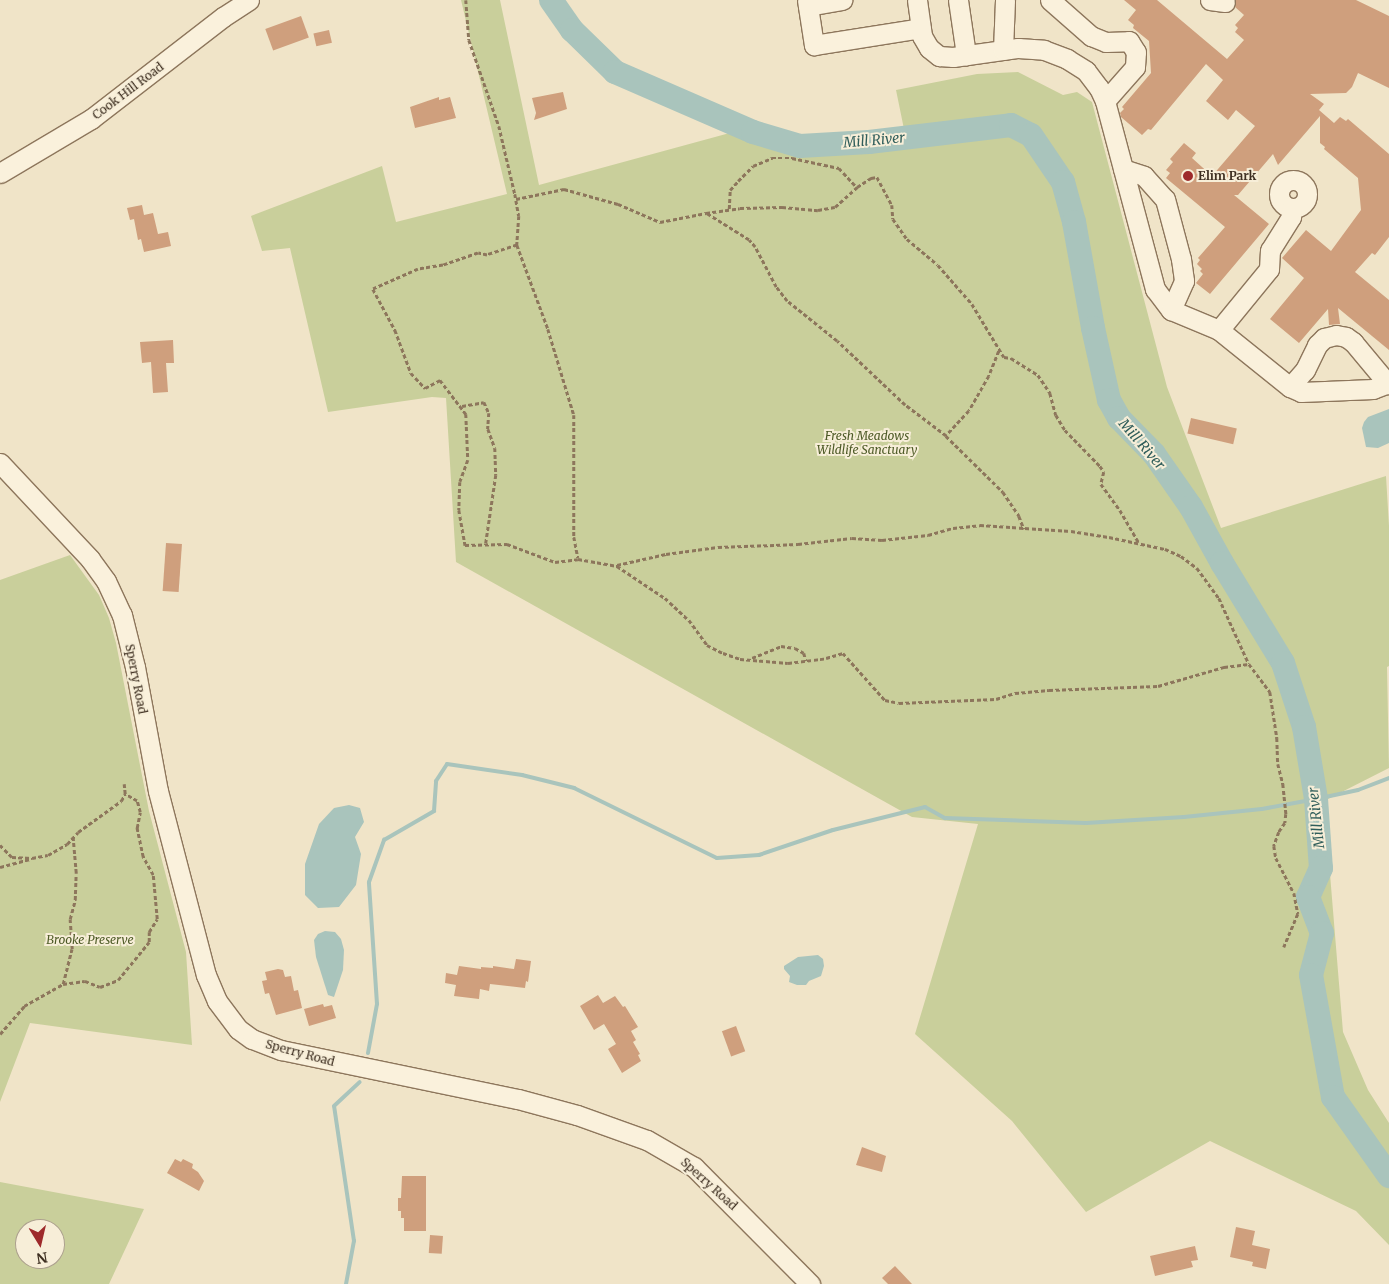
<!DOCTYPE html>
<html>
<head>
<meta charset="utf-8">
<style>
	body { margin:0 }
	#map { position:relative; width:1389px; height:1284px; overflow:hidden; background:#f0e4c8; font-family:Merriweather,serif }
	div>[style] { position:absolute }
	.green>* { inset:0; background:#c9cf9b }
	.water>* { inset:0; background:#a9c4bc }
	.stream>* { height:4px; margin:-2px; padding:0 2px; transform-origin:2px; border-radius:2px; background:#a9c4bc }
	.river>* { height:24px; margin:-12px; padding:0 12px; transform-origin:12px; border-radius:12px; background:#a9c4bc }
	.building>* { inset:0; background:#cf9f7d; transform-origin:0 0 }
	.path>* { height:2.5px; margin-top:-1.25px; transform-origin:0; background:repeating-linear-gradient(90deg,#8d765c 0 4px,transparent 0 6.5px) }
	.roads { filter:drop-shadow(1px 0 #8d765c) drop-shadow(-1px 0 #8d765c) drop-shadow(0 1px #8d765c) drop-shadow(0 -1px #8d765c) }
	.minor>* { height:19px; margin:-9.5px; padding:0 9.5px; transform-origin:9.5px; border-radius:9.5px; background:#faf1dc }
	.minor>.ring { margin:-9.5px; padding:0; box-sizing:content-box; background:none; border:19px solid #faf1dc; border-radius:50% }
	.dots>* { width:14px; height:14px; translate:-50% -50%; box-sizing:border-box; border:2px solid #f7eed8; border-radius:50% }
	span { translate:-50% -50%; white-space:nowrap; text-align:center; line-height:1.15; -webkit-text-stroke:4px #f7eed8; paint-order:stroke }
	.street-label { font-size:12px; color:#3d2e20 }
	.poi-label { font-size:12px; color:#3d2e20; font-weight:700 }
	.left { translate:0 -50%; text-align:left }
	.park-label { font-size:12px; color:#4d5a26; font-style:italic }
	.water-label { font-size:14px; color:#2f5d5a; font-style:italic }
	.north { position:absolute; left:15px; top:1219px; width:50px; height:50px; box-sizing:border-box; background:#f7eed8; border:1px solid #ada18e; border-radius:50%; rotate:171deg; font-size:14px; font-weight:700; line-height:20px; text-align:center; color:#3d2e20 }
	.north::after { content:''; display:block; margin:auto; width:18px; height:22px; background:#9e2a2b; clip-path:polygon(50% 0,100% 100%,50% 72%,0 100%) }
</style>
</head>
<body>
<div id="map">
	<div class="green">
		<div style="clip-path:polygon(461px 0,500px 0,539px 185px,737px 131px,762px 128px,827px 140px,905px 134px,896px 90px,977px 74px,1018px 72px,1063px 95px,1077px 92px,1092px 102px,1167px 387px,1221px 528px,1386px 476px,1389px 526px,1389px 666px,1387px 667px,1389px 768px,1324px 801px,1343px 1032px,1368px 1090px,1389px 1123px,1389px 1245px,1356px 1211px,1210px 1141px,1086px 1212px,1012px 1121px,915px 1034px,978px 824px,912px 817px,456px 562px,446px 398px,432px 397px,328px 412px,290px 248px,262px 251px,251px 216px,382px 166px,396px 222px,507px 194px)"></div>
		<div style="clip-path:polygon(70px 555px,99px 595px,109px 618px,116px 643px,149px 811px,186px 952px,192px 1045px,30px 1023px,0 1102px,0 580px)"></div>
		<div style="clip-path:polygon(evenodd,0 1182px,144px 1209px,109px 1284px,0 1284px,0 1182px,25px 1229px,55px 1229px,55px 1259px,25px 1259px,25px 1229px)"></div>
	</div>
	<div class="water">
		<div style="clip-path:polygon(1389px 409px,1389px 443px,1378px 448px,1366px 447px,1362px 428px,1364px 422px,1368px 417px)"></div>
		<div style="clip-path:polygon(349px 805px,360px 808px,364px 822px,355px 837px,361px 854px,356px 885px,339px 907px,318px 908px,305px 895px,305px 864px,319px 824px,334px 808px)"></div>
		<div style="clip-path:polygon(325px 931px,335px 932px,341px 939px,344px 950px,343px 970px,334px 997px,328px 995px,316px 957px,314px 940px,318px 934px)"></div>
		<div style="clip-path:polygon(818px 955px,823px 959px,824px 966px,821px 976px,809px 981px,806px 985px,797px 985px,789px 982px,790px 976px,784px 969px,784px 966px,798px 957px)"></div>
	</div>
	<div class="stream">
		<div style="left:368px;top:1053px;width:50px;rotate:-79.6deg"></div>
		<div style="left:377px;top:1004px;width:122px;rotate:-93.8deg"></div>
		<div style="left:369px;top:882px;width:45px;rotate:-70.3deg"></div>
		<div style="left:384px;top:840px;width:58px;rotate:-30.1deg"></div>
		<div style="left:434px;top:811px;width:30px;rotate:-86deg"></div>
		<div style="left:436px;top:781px;width:20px;rotate:-57deg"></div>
		<div style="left:447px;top:764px;width:76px;rotate:8.3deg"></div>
		<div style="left:522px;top:775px;width:54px;rotate:14deg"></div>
		<div style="left:574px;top:788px;width:159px;rotate:26.1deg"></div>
		<div style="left:717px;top:858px;width:42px;rotate:-4.1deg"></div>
		<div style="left:759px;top:855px;width:78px;rotate:-18.7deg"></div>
		<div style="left:833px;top:830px;width:95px;rotate:-14deg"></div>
		<div style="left:925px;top:807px;width:23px;rotate:29deg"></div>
		<div style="left:945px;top:818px;width:141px;rotate:2deg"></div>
		<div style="left:1086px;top:823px;width:98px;rotate:-3.5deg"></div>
		<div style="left:1184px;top:817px;width:78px;rotate:-5.9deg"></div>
		<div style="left:1262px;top:809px;width:55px;rotate:-10.5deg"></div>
		<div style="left:1316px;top:799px;width:43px;rotate:-12.1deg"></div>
		<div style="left:1358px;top:790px;width:33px;rotate:-21deg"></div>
		<div style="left:346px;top:1284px;width:44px;rotate:-79.5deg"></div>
		<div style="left:354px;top:1241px;width:136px;rotate:-98.4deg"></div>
		<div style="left:334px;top:1106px;width:35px;rotate:-43deg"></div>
	</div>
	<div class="river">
		<div style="left:551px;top:0;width:37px;rotate:55deg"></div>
		<div style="left:572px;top:30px;width:60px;rotate:44.3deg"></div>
		<div style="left:615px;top:72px;width:150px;rotate:23.5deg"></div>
		<div style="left:753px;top:132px;width:49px;rotate:16.6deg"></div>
		<div style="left:800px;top:146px;width:69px;rotate:-3.3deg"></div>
		<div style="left:869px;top:142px;width:143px;rotate:-6.8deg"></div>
		<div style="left:1011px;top:125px;width:22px;rotate:27deg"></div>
		<div style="left:1031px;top:135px;width:57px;rotate:55.8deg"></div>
		<div style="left:1063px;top:182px;width:41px;rotate:74.6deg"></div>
		<div style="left:1074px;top:222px;width:108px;rotate:79.8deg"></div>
		<div style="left:1093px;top:328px;width:74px;rotate:77.5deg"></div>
		<div style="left:1109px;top:400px;width:21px;rotate:61deg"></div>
		<div style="left:1119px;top:418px;width:50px;rotate:45.8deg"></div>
		<div style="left:1154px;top:454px;width:65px;rotate:55.1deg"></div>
		<div style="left:1191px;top:507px;width:64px;rotate:61deg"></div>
		<div style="left:1222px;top:563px;width:117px;rotate:58.6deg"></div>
		<div style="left:1283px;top:663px;width:67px;rotate:71.8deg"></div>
		<div style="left:1304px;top:727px;width:73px;rotate:80.5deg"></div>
		<div style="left:1316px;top:799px;width:69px;rotate:85.9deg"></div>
		<div style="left:1321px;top:868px;width:32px;rotate:114deg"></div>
		<div style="left:1308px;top:897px;width:39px;rotate:69deg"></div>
		<div style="left:1322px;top:933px;width:43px;rotate:104.7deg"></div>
		<div style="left:1311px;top:975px;width:124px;rotate:79.8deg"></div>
		<div style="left:1333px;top:1097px;width:97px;rotate:54.7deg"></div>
	</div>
	<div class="building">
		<div style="clip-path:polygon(1124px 0,1157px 0,1227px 59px,1244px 40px,1235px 32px,1238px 28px,1235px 25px,1244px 15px,1235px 7px,1236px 0,1356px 0,1389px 16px,1389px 88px,1358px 73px,1352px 87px,1346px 93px,1310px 94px,1324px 104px,1319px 110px,1334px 123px,1340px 117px,1346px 121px,1348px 119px,1389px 154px,1389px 237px,1375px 255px,1372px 253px,1355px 272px,1389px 300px,1389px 350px,1338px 308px,1340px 324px,1329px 325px,1328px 309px,1299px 343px,1270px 319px,1304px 278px,1282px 258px,1306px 230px,1331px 251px,1361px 210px,1358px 178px,1324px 149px,1325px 147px,1320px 143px,1320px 116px,1278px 165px,1273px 154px,1238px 195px,1234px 195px,1269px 224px,1210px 294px,1196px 283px,1203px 274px,1200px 271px,1202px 269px,1197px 264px,1200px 260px,1198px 258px,1225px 227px,1166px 178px,1170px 173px,1166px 170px,1173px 162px,1170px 159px,1184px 143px,1196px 153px,1192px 158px,1212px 176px,1255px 126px,1236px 110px,1228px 120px,1206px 101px,1223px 80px,1206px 64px,1151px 130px,1148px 129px,1142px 135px,1121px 117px,1120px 113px,1124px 109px,1122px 107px,1151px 73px,1149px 41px,1133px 28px,1134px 25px,1128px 20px,1136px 10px)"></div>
		<div style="left:301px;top:16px;width:23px;height:38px;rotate:70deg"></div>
		<div style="left:329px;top:30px;width:13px;height:16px;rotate:77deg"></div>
		<div style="clip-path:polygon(563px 92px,567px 109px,534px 120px,536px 113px,532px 98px)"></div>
		<div style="clip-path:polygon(439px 97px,439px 100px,450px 97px,456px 118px,415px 128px,410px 107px)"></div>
		<div style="clip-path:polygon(142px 205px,144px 215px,153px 213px,158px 234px,168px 232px,171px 246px,144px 252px,141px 239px,138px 240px,134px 219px,130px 220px,127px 208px)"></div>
		<div style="clip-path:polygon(173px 340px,174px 363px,166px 363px,168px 392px,153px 393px,151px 362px,142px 363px,140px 342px)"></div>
		<div style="left:1191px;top:418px;width:47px;height:16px;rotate:13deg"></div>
		<div style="left:166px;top:543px;width:16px;height:48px;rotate:4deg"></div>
		<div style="clip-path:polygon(516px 959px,531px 961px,528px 982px,526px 981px,525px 988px,490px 984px,489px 991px,480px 989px,479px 999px,454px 996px,456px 985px,445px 983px,446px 973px,457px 975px,459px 966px,481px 969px,481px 967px,493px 968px,493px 966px,514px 969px)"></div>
		<div style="clip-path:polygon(278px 969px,283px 970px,285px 977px,291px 976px,294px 991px,298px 990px,302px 1008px,276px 1015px,269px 993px,265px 994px,262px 981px,267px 980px,265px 972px)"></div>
		<div style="clip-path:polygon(598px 995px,603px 1003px,615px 996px,623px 1007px,625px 1006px,638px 1027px,631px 1031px,636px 1040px,633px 1042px,640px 1054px,638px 1055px,641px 1061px,622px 1073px,608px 1049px,616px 1044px,604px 1024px,594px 1030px,580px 1006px)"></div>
		<div style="clip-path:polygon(323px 1004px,324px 1007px,332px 1005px,336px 1018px,309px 1026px,304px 1009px)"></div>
		<div style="left:736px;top:1026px;width:27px;height:15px;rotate:70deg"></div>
		<div style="clip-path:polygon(862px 1147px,886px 1156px,882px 1172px,856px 1165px)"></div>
		<div style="clip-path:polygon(175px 1159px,181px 1162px,183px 1159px,193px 1164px,192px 1168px,198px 1172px,204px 1181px,199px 1191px,167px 1173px)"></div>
		<div style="clip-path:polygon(402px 1176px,426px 1176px,426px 1231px,404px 1231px,404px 1218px,401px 1218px,401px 1211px,398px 1211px,398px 1198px,401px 1198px)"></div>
		<div style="clip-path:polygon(1236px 1227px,1255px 1231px,1252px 1245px,1270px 1249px,1266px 1269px,1252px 1266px,1253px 1262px,1230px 1257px)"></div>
		<div style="left:430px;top:1235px;width:13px;height:18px;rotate:4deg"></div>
		<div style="clip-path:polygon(1195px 1246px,1198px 1260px,1191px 1261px,1193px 1267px,1155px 1276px,1150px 1256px)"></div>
		<div style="clip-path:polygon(895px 1266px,912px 1284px,888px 1284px,882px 1278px)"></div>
	</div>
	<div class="path">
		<div style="left:466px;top:0;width:40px;rotate:85.7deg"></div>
		<div style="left:469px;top:40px;width:91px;rotate:70.8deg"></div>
		<div style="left:499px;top:126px;width:70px;rotate:76.8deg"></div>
		<div style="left:515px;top:194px;width:22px;rotate:80deg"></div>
		<div style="left:519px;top:216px;width:29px;rotate:94deg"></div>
		<div style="left:517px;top:245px;width:90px;rotate:69.7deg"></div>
		<div style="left:548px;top:329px;width:90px;rotate:73.2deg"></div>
		<div style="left:574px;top:415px;width:122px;rotate:90deg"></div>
		<div style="left:574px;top:537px;width:21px;rotate:79deg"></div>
		<div style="left:516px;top:199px;width:49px;rotate:-11.8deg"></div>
		<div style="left:564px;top:189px;width:56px;rotate:15.5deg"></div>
		<div style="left:618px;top:204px;width:46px;rotate:23.2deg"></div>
		<div style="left:660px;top:222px;width:47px;rotate:-11.1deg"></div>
		<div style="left:729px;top:209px;width:19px;rotate:-87deg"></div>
		<div style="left:730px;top:190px;width:12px;rotate:-48deg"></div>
		<div style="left:738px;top:181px;width:21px;rotate:-45deg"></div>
		<div style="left:753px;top:166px;width:21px;rotate:-23deg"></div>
		<div style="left:772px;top:158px;width:20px"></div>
		<div style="left:792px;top:158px;width:48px;rotate:12deg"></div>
		<div style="left:839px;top:168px;width:26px;rotate:47deg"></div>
		<div style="left:517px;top:245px;width:32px;rotate:162deg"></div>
		<div style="left:487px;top:255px;width:9px;rotate:-167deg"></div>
		<div style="left:478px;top:253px;width:37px;rotate:161deg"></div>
		<div style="left:443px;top:265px;width:25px;rotate:171deg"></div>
		<div style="left:418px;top:269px;width:49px;rotate:156deg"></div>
		<div style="left:373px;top:289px;width:47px;rotate:61.8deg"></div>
		<div style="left:395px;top:330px;width:46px;rotate:69.6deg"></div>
		<div style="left:411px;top:373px;width:21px;rotate:47deg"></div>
		<div style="left:425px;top:388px;width:17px;rotate:-28deg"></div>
		<div style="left:440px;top:380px;width:43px;rotate:52.6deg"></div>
		<div style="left:466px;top:414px;width:46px;rotate:87.5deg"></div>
		<div style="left:468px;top:460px;width:23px;rotate:110deg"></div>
		<div style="left:460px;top:482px;width:28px;rotate:92deg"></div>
		<div style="left:459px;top:510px;width:36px;rotate:80deg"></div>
		<div style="left:465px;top:545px;width:42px;rotate:-1.4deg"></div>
		<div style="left:507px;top:544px;width:51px;rotate:20.6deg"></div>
		<div style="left:555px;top:562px;width:23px;rotate:-7deg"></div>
		<div style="left:578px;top:559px;width:40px;rotate:10deg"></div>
		<div style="left:617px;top:566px;width:58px;rotate:33.7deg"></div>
		<div style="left:665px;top:598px;width:33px;rotate:43deg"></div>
		<div style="left:689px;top:620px;width:31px;rotate:54deg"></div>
		<div style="left:707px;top:645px;width:18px;rotate:27deg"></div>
		<div style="left:723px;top:653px;width:18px;rotate:19deg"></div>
		<div style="left:740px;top:659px;width:48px;rotate:4.8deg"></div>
		<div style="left:788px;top:663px;width:38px;rotate:-7deg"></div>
		<div style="left:826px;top:658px;width:18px;rotate:-16deg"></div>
		<div style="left:843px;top:653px;width:63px;rotate:48.2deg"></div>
		<div style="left:885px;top:700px;width:14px;rotate:12deg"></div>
		<div style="left:899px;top:703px;width:97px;rotate:-2.4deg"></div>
		<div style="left:996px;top:699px;width:20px;rotate:-18deg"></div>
		<div style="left:1015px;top:693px;width:34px;rotate:-5deg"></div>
		<div style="left:1049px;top:690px;width:109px;rotate:-2.1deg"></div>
		<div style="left:1158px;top:686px;width:69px;rotate:-16.1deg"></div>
		<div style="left:1224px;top:667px;width:25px;rotate:-7deg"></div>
		<div style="left:1249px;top:664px;width:35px;rotate:53deg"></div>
		<div style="left:1270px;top:692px;width:47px;rotate:81.3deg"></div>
		<div style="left:1277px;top:738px;width:26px;rotate:88deg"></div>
		<div style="left:1278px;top:764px;width:21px;rotate:76deg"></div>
		<div style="left:1283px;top:784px;width:30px;rotate:84deg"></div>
		<div style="left:1286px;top:814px;width:9px;rotate:96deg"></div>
		<div style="left:1285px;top:823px;width:11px;rotate:124deg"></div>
		<div style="left:1279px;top:832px;width:15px;rotate:110deg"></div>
		<div style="left:1274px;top:846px;width:12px;rotate:81deg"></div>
		<div style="left:1276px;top:858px;width:39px;rotate:63deg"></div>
		<div style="left:1294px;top:893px;width:21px;rotate:79deg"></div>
		<div style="left:1298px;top:914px;width:36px;rotate:113deg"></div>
		<div style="left:999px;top:351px;width:27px;rotate:112deg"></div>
		<div style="left:989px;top:376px;width:40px;rotate:119.7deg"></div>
		<div style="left:969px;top:411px;width:34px;rotate:133deg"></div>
		<div style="left:946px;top:436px;width:51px;rotate:-142.9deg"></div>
		<div style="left:905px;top:405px;width:93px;rotate:-136.7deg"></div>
		<div style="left:837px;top:341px;width:64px;rotate:-141.3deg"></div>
		<div style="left:787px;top:301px;width:18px;rotate:-128deg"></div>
		<div style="left:776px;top:287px;width:45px;rotate:-117.7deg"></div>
		<div style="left:755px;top:247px;width:9px;rotate:-131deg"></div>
		<div style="left:749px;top:240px;width:51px;rotate:-147.9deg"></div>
		<div style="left:706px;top:213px;width:34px;rotate:-8deg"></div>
		<div style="left:740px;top:208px;width:42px;rotate:-1.4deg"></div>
		<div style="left:782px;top:207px;width:36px;rotate:5deg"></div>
		<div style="left:818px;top:210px;width:17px;rotate:-10deg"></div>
		<div style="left:835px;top:207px;width:30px;rotate:-42deg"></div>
		<div style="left:857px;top:187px;width:17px;rotate:-33deg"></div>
		<div style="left:871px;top:178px;width:6px;rotate:-9deg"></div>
		<div style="left:877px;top:177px;width:32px;rotate:62deg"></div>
		<div style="left:892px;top:205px;width:14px;rotate:86deg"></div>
		<div style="left:893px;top:219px;width:24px;rotate:55deg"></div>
		<div style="left:907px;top:239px;width:40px;rotate:40deg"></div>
		<div style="left:938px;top:265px;width:52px;rotate:48.9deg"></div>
		<div style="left:972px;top:304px;width:62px;rotate:58.9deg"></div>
		<div style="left:1004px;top:357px;width:7px;rotate:8deg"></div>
		<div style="left:1011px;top:358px;width:32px;rotate:32deg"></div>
		<div style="left:1038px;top:375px;width:22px;rotate:56deg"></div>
		<div style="left:1050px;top:393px;width:23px;rotate:75deg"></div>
		<div style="left:1056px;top:415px;width:17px;rotate:59deg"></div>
		<div style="left:1065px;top:430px;width:50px;rotate:45.8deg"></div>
		<div style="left:1100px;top:466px;width:7px;rotate:56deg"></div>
		<div style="left:1104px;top:472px;width:12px;rotate:104deg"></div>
		<div style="left:1101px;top:484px;width:32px;rotate:54deg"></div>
		<div style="left:1120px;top:510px;width:38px;rotate:60deg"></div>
		<div style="left:462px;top:406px;width:22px;rotate:-10deg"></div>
		<div style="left:484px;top:402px;width:12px;rotate:66deg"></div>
		<div style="left:489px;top:413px;width:16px;rotate:94deg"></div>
		<div style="left:488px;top:429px;width:20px;rotate:70deg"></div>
		<div style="left:495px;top:448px;width:27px;rotate:88deg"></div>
		<div style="left:496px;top:475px;width:69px;rotate:98.4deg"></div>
		<div style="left:946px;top:436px;width:80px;rotate:44.5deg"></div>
		<div style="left:1003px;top:492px;width:29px;rotate:56deg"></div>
		<div style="left:1019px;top:516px;width:14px;rotate:69deg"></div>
		<div style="left:617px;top:565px;width:50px;rotate:-12.7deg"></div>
		<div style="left:666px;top:554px;width:52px;rotate:-7.7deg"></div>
		<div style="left:718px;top:547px;width:80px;rotate:-2.1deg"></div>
		<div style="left:798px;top:544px;width:54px;rotate:-6.3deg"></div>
		<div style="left:852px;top:538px;width:30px;rotate:4deg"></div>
		<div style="left:882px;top:540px;width:46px;rotate:-6.2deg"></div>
		<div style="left:928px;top:535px;width:26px;rotate:-16deg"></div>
		<div style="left:953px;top:528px;width:27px;rotate:-6deg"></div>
		<div style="left:980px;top:525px;width:91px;rotate:3.8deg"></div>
		<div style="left:1071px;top:531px;width:38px;rotate:9deg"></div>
		<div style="left:1109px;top:537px;width:57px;rotate:12.1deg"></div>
		<div style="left:1165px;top:549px;width:17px;rotate:24deg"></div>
		<div style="left:1181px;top:556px;width:20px;rotate:37deg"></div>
		<div style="left:1197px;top:568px;width:37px;rotate:54deg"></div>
		<div style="left:1219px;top:598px;width:72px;rotate:65.6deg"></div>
		<div style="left:752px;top:658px;width:31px;rotate:-22deg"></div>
		<div style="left:781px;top:646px;width:14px;rotate:8deg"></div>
		<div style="left:795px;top:648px;width:10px;rotate:29deg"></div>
		<div style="left:804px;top:653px;width:8px;rotate:76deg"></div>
		<div style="left:0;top:845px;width:17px;rotate:45deg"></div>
		<div style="left:12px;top:857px;width:20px;rotate:3deg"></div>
		<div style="left:32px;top:858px;width:16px;rotate:-11deg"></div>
		<div style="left:48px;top:855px;width:22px;rotate:-30deg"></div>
		<div style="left:67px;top:844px;width:16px;rotate:-47deg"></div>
		<div style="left:78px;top:832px;width:53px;rotate:-35.8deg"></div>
		<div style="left:121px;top:801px;width:8px;rotate:-60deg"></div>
		<div style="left:125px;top:794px;width:10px;rotate:-96deg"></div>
		<div style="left:0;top:867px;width:31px;rotate:-15deg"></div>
		<div style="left:63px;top:984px;width:36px;rotate:-76deg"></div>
		<div style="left:72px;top:949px;width:30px;rotate:-94deg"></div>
		<div style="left:70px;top:919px;width:20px;rotate:-75deg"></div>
		<div style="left:75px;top:900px;width:27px;rotate:-88deg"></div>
		<div style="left:76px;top:873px;width:36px;rotate:-95deg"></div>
		<div style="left:0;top:1034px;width:37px;rotate:-49deg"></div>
		<div style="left:24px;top:1006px;width:45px;rotate:-29.4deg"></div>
		<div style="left:63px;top:984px;width:22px;rotate:-8deg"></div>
		<div style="left:85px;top:981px;width:16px;rotate:22deg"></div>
		<div style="left:100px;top:987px;width:19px;rotate:-21deg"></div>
		<div style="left:118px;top:980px;width:49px;rotate:-50.8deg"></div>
		<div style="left:149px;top:942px;width:10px;rotate:-90deg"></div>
		<div style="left:149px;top:932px;width:15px;rotate:-58deg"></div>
		<div style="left:157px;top:919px;width:44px;rotate:-95.2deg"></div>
		<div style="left:153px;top:875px;width:21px;rotate:-119deg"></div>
		<div style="left:143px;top:857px;width:30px;rotate:-102deg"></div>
		<div style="left:137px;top:828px;width:16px;rotate:-79deg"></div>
		<div style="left:140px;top:812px;width:11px;rotate:-105deg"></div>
		<div style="left:137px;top:801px;width:14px;rotate:-150deg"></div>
	</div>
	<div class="roads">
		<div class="minor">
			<div style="left:807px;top:0;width:46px;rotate:81.2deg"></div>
			<div style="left:814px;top:45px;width:108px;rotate:-9deg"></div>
			<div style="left:917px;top:0;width:36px;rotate:82deg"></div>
			<div style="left:922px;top:36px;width:14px;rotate:60deg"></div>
			<div style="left:929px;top:48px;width:13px;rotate:39deg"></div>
			<div style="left:939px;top:56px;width:14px;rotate:4deg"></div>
			<div style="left:953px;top:57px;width:66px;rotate:-7.9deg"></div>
			<div style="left:1018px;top:48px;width:26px;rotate:4deg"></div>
			<div style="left:1044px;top:50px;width:25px;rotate:21deg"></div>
			<div style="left:1067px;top:59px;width:22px;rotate:32deg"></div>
			<div style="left:1086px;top:71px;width:21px;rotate:53deg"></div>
			<div style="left:1099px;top:88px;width:14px;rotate:65deg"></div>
			<div style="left:1105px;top:101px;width:195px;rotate:75.1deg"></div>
			<div style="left:1155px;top:289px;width:26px;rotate:53deg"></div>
			<div style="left:1171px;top:310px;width:52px;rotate:22.6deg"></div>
			<div style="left:958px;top:0;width:56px;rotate:81.7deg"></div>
			<div style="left:1050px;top:0;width:55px;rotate:41.3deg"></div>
			<div style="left:1091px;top:36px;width:16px;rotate:22deg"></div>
			<div style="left:1106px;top:42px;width:23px;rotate:-2deg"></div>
			<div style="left:1129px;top:41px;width:13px;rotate:58deg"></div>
			<div style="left:1136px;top:52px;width:15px;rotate:94deg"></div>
			<div style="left:1135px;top:67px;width:45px;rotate:131.4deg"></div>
			<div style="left:1210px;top:0;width:15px;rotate:8deg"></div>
			<div style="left:808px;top:6px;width:35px;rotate:-10deg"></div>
			<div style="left:1003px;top:50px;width:50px;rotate:-87.7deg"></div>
			<div style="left:1123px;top:169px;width:22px;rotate:18deg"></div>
			<div style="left:1144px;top:176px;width:31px;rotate:48deg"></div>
			<div style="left:1165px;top:199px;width:62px;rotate:75.1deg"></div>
			<div style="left:1181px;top:259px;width:22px;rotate:82deg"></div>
			<div style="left:1184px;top:281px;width:32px;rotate:114deg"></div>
			<div style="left:0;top:173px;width:106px;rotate:-30.7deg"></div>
			<div style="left:91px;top:119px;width:167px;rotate:-37.7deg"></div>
			<div style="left:223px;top:17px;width:31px;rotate:-33deg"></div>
			<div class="ring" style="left:1279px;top:180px;width:9px;height:9px"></div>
			<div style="left:1292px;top:208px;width:9px;rotate:96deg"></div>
			<div style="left:1291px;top:217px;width:39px;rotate:122deg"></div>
			<div style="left:1270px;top:250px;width:19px;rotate:93deg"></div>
			<div style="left:1269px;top:269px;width:79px;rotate:129.3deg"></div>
			<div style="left:1219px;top:330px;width:91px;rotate:38.8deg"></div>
			<div style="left:1290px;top:387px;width:12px;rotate:24deg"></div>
			<div style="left:1301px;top:392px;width:72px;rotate:-2.4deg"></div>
			<div style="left:1373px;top:389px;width:17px;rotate:-21deg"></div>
			<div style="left:1290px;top:387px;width:23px;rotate:-49deg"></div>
			<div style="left:1305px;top:370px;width:28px;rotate:-64deg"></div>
			<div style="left:1317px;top:345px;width:10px;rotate:-45deg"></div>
			<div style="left:1324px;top:338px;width:12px;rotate:-14deg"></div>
			<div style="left:1336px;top:335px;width:10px;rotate:11deg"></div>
			<div style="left:1346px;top:337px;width:9px;rotate:36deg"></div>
			<div style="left:1353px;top:342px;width:55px;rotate:50.2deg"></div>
			<div style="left:0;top:463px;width:132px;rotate:46.8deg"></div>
			<div style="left:90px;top:559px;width:27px;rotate:54deg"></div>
			<div style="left:106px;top:581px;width:38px;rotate:65deg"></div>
			<div style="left:122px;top:615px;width:54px;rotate:76deg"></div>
			<div style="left:135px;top:667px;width:126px;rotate:79.5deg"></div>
			<div style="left:158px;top:791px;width:190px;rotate:75.4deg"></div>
			<div style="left:206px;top:975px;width:28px;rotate:67deg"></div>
			<div style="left:217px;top:1001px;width:35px;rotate:53deg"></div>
			<div style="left:238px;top:1029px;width:17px;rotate:36deg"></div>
			<div style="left:252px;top:1039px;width:31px;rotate:21deg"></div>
			<div style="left:281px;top:1050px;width:242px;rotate:11.7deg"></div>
			<div style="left:518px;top:1099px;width:61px;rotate:15.2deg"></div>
			<div style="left:577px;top:1115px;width:74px;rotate:19.7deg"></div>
			<div style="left:647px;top:1140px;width:54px;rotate:29.9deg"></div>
			<div style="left:694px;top:1167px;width:165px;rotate:45.2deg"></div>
		</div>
	</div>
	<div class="dots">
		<div style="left:1188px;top:176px;background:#9e2a2b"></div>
	</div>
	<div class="street-label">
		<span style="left:128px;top:91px;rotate:-37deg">Cook Hill Road</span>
		<span style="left:136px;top:679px;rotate:79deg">Sperry Road</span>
		<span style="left:300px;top:1053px;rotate:15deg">Sperry Road</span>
		<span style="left:709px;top:1184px;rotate:42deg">Sperry Road</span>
	</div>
	<div class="poi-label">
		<span class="left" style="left:1198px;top:176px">Elim Park</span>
	</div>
	<div class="park-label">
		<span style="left:867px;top:443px">Fresh Meadows<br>Wildlife Sanctuary</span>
		<span style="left:90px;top:940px">Brooke Preserve</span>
	</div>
	<div class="water-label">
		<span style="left:874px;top:140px;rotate:-5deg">Mill River</span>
		<span style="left:1142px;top:444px;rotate:49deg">Mill River</span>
		<span style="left:1316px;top:818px;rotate:-96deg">Mill River</span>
	</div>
	<div class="north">N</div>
</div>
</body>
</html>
